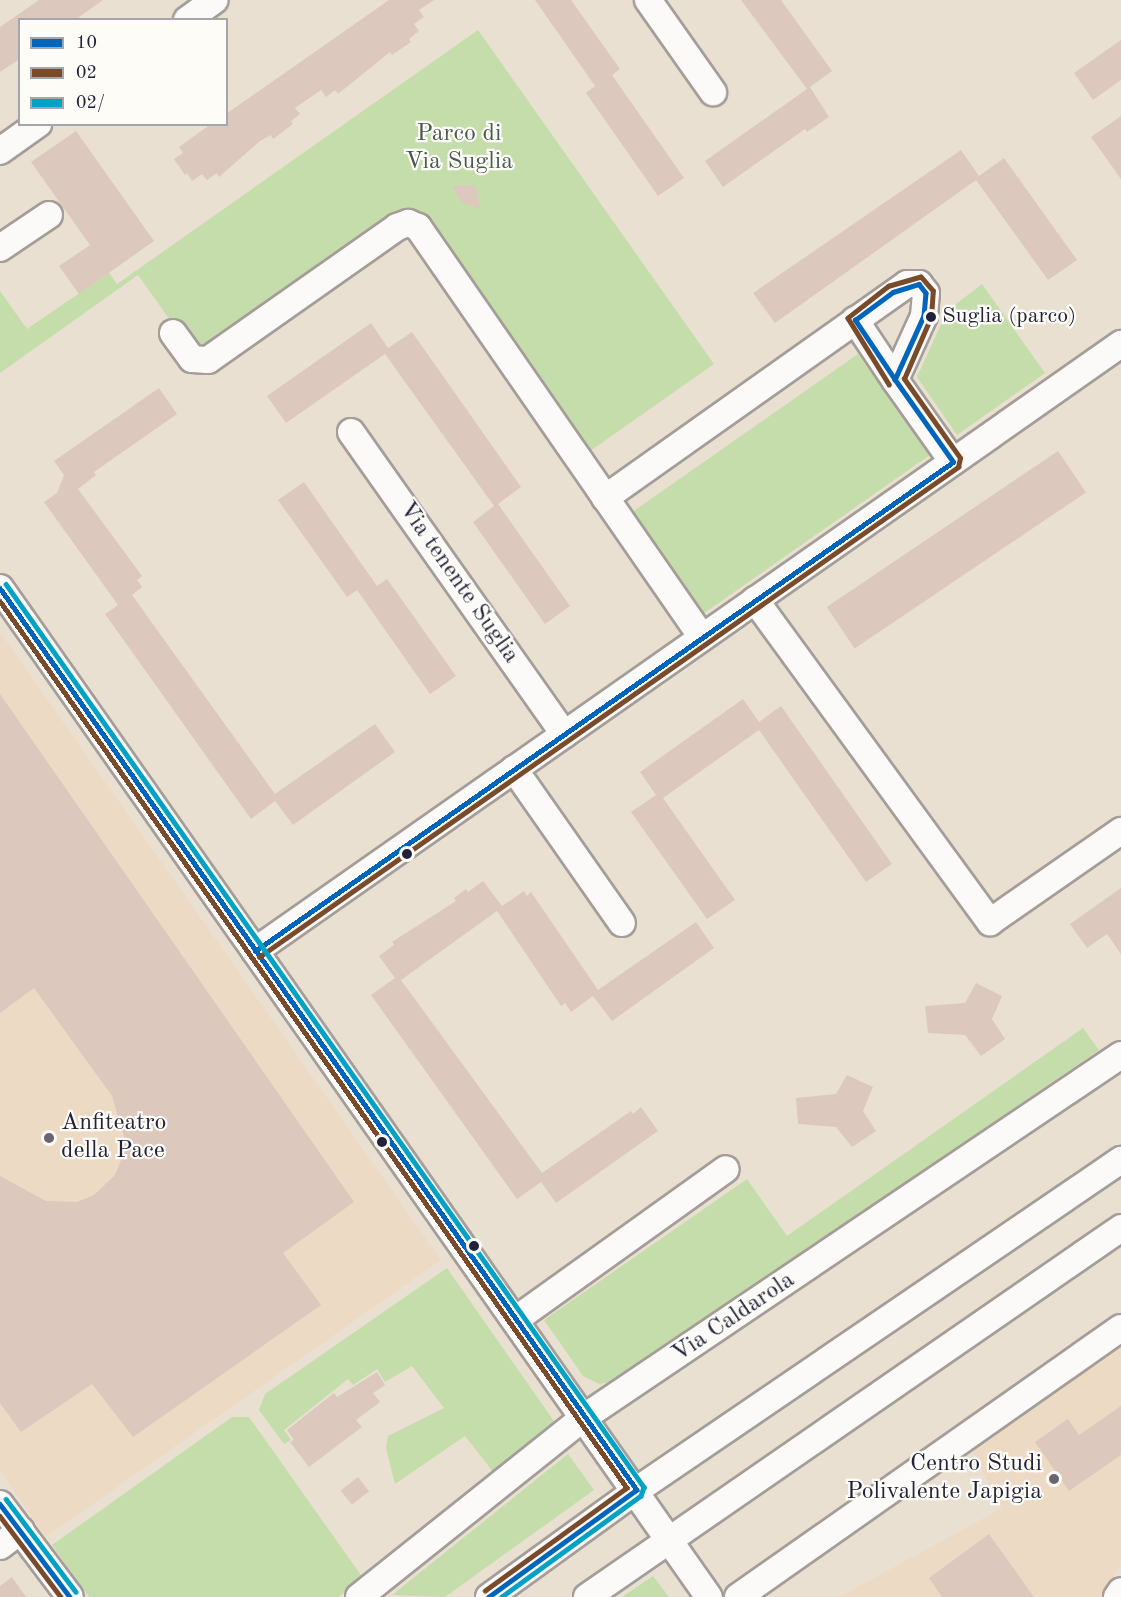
<!DOCTYPE html>
<html>
<head>
<meta charset="utf-8">
<style>
	body { margin:0 }
	#map { position:relative; width:1121px; height:1597px; overflow:hidden; background:#eae0d2; font-family:"Old Standard TT",serif }
	div>[style] { position:absolute }
	.built>* { inset:0; background:#eddac5 }
	.green>* { inset:0; background:#c5ddaa; transform-origin:0 0 }
	.building>* { inset:0; background:#dcc8bc; transform-origin:0 0 }
	.roads { filter:drop-shadow(2px 0 #a49d99) drop-shadow(-2px 0 #a49d99) drop-shadow(0 2px #a49d99) drop-shadow(0 -2px #a49d99) }
	.minor>* { height:26px; margin:-13px; padding:0 13px; transform-origin:13px; border-radius:13px; background:#fcfaf8 }
	.bus-1>* { height:4.5px; margin:-2.25px; padding:0 2.25px; transform-origin:2.25px; border-radius:2.25px; background:#0065bd }
	.bus-2>* { height:4.5px; margin:-2.25px; padding:0 2.25px; transform-origin:2.25px; border-radius:2.25px; background:#7a4b2a }
	.bus-3>* { height:4.5px; margin:-2.25px; padding:0 2.25px; transform-origin:2.25px; border-radius:2.25px; background:#02a2c7 }
	.dots>* { width:16px; height:16px; translate:-50% -50%; box-sizing:border-box; border:3px solid #fdfcf7; border-radius:50% }
	span { translate:-50% -50%; white-space:nowrap; text-align:center; line-height:1.15; -webkit-text-stroke:4.5px #fdfcf7; paint-order:stroke }
	.bus-label { font-size:22px; color:#22223b }
	.left { translate:0 -50%; text-align:left }
	.park-label { font-size:24px; color:#4a5953 }
	.street-label { font-size:24px; color:#22223b }
	.poi-label { font-size:24px; color:#22223b }
	.right { translate:-100% -50%; text-align:right }
	.legend { position:absolute; left:18px; top:18px; width:210px; height:108px; box-sizing:border-box; background:#fdfcf7; border:2px solid #a5a5ac; margin:0; padding:8px 10px; list-style:none; font-size:18px; color:#22223b }
	.legend li { display:flex; align-items:center; gap:12px; height:30px }
	.legend b { width:30px; border:2px solid #a5a5ac }
</style>
</head>
<body>
<div id="map">
	<div class="built">
		<div style="clip-path:polygon(0 632px,441px 1260px,46px 1537px,0 1471px)"></div>
		<div style="clip-path:polygon(1121px 1343px,1121px 1565px,1101px 1597px,839px 1597px,1002px 1508px,971px 1449px)"></div>
	</div>
	<div class="green">
		<div style="clip-path:polygon(478px 30px,714px 364px,583px 456px,422px 226px,195px 355px,138px 275px,0 373px,0 291px,27px 329px,100px 279px,102px 263px,117px 284px)"></div>
		<div style="clip-path:polygon(982px 284px,1045px 373px,957px 435px,917px 377px,947px 311px)"></div>
		<div style="left:858px;top:354px;width:124px;height:287px;rotate:55deg"></div>
		<div style="clip-path:polygon(1083px 1028px,1099px 1050px,615px 1381px,599px 1384px,583px 1376px,544px 1320px,747px 1179px,787px 1236px)"></div>
		<div style="clip-path:polygon(447px 1268px,556px 1424px,494px 1473px,465px 1436px,395px 1484px,386px 1448px,388px 1436px,444px 1408px,412px 1366px,385px 1382px,377px 1369px,353px 1385px,348px 1379px,284px 1430px,291px 1440px,284px 1444px,259px 1410px,265px 1394px)"></div>
		<div style="clip-path:polygon(232px 1417px,249px 1417px,363px 1578px,338px 1597px,89px 1597px,52px 1545px)"></div>
		<div style="clip-path:polygon(568px 1454px,594px 1490px,445px 1597px,392px 1595px)"></div>
		<div style="clip-path:polygon(653px 1576px,669px 1597px,622px 1597px)"></div>
	</div>
	<div class="building">
		<div style="clip-path:polygon(39px 0,103px 0,75px 20px,20px 20px,20px 59px,0 72px,0 27px)"></div>
		<div style="clip-path:polygon(389px 0,434px 0,419px 10px,424px 17px,414px 24px,419px 31px,409px 39px,411px 42px,392px 55px,390px 52px,338px 94px,335px 90px,326px 97px,321px 90px,295px 108px,300px 114px,291px 121px,293px 124px,273px 139px,271px 135px,260px 141px,219px 177px,217px 173px,207px 180px,202px 174px,192px 181px,187px 173px,185px 175px,174px 159px,183px 153px,179px 147px,211px 124px,226px 124px,226px 114px)"></div>
		<div style="clip-path:polygon(535px 0,571px 0,620px 69px,612px 75px,684px 178px,658px 196px,586px 93px,595px 86px)"></div>
		<div style="clip-path:polygon(741px 0,781px 0,832px 71px,810px 87px,829px 117px,807px 132px,805px 129px,723px 187px,705px 161px,807px 89px)"></div>
		<div style="clip-path:polygon(1121px 40px,1121px 80px,1093px 100px,1074px 73px)"></div>
		<div style="clip-path:polygon(1121px 116px,1121px 179px,1091px 137px)"></div>
		<div style="clip-path:polygon(76px 131px,154px 241px,79px 294px,59px 266px,90px 245px,31px 162px)"></div>
		<div style="clip-path:polygon(961px 150px,979px 176px,1004px 158px,1077px 260px,1048px 280px,976px 180px,775px 323px,753px 293px)"></div>
		<div style="clip-path:polygon(476px 185px,480px 209px,461px 202px,452px 186px)"></div>
		<div style="clip-path:polygon(371px 323px,388px 348px,412px 332px,521px 487px,498px 504px,570px 606px,545px 624px,473px 522px,494px 506px,385px 354px,286px 423px,267px 396px)"></div>
		<div style="clip-path:polygon(159px 388px,177px 414px,94px 472px,96px 475px,78px 489px,142px 576px,137px 580px,142px 587px,132px 595px,275px 794px,375px 724px,395px 752px,293px 825px,275px 801px,251px 819px,105px 614px,118px 605px,44px 502px,57px 493px,64px 475px,54px 461px)"></div>
		<div style="left:1058px;top:451px;width:50px;height:279px;rotate:56deg"></div>
		<div style="clip-path:polygon(304px 482px,377px 586px,387px 579px,456px 676px,430px 694px,357px 590px,347px 597px,278px 500px)"></div>
		<div style="clip-path:polygon(0 694px,354px 1202px,283px 1253px,321px 1305px,133px 1437px,92px 1384px,21px 1432px,0 1403px,0 1176px,46px 1201px,77px 1202px,94px 1195px,115px 1175px,123px 1155px,124px 1136px,112px 1096px,34px 988px,0 1013px)"></div>
		<div style="clip-path:polygon(743px 699px,759px 722px,781px 706px,892px 864px,866px 882px,759px 730px,663px 798px,735px 900px,707px 919px,631px 812px,656px 795px,640px 772px)"></div>
		<div style="clip-path:polygon(483px 881px,502px 906px,524px 891px,527px 896px,531px 892px,598px 990px,696px 922px,714px 948px,612px 1021px,593px 996px,571px 1012px,565px 1003px,561px 1006px,497px 911px,401px 980px,542px 1173px,631px 1111px,633px 1114px,641px 1107px,658px 1131px,556px 1203px,541px 1182px,517px 1199px,371px 995px,395px 978px,379px 956px,394px 945px,392px 942px,456px 901px,454px 898px,466px 889px,468px 892px)"></div>
		<div style="clip-path:polygon(1121px 888px,1121px 954px,1107px 934px,1087px 948px,1070px 924px)"></div>
		<div style="clip-path:polygon(976px 983px,1002px 996px,992px 1019px,1005px 1039px,981px 1056px,965px 1035px,928px 1033px,925px 1006px,965px 1003px)"></div>
		<div style="clip-path:polygon(847px 1075px,873px 1087px,863px 1111px,876px 1131px,852px 1147px,836px 1127px,798px 1124px,796px 1098px,836px 1094px)"></div>
		<div style="clip-path:polygon(377px 1372px,385px 1385px,373px 1393px,380px 1402px,356px 1420px,362px 1427px,309px 1467px,290px 1442px,294px 1440px,287px 1430px,334px 1393px,337px 1397px)"></div>
		<div style="clip-path:polygon(1121px 1406px,1121px 1455px,1069px 1491px,1035px 1442px,1068px 1419px,1079px 1435px)"></div>
		<div style="left:358px;top:1477px;width:18px;height:22px;rotate:52deg"></div>
		<div style="clip-path:polygon(989px 1534px,1034px 1597px,942px 1597px,929px 1578px)"></div>
		<div style="clip-path:polygon(12px 1577px,26px 1597px,0 1597px,0 1586px)"></div>
	</div>
	<div class="roads">
		<div class="minor">
			<div style="left:648px;top:0;width:113px;rotate:54.8deg"></div>
			<div style="left:187px;top:20px;width:34px;rotate:-36deg"></div>
			<div style="left:0;top:151px;width:47px;rotate:-35.4deg"></div>
			<div style="left:0;top:248px;width:59px;rotate:-34deg"></div>
			<div style="left:855px;top:320px;width:72px;rotate:56.3deg"></div>
			<div style="left:173px;top:333px;width:32px;rotate:54deg"></div>
			<div style="left:192px;top:359px;width:16px;rotate:4deg"></div>
			<div style="left:208px;top:360px;width:231px;rotate:-35.1deg"></div>
			<div style="left:397px;top:227px;width:12px;rotate:-20deg"></div>
			<div style="left:408px;top:223px;width:11px;rotate:22deg"></div>
			<div style="left:418px;top:227px;width:499px;rotate:55.3deg"></div>
			<div style="left:351px;top:432px;width:370px;rotate:54.8deg"></div>
			<div style="left:605px;top:498px;width:370px;rotate:-35.3deg"></div>
			<div style="left:907px;top:284px;width:12px"></div>
			<div style="left:919px;top:284px;width:11px;rotate:52deg"></div>
			<div style="left:926px;top:293px;width:23px;rotate:95deg"></div>
			<div style="left:924px;top:316px;width:70px;rotate:114.4deg"></div>
			<div style="left:895px;top:380px;width:100px;rotate:54.7deg"></div>
			<div style="left:0;top:588px;width:1233px;rotate:54.91deg"></div>
			<div style="left:755px;top:600px;width:399px;rotate:53.9deg"></div>
			<div style="left:990px;top:922px;width:160px;rotate:-34.8deg"></div>
			<div style="left:514px;top:769px;width:188px;rotate:55deg"></div>
			<div style="left:255px;top:951px;width:1058px;rotate:-35.03deg"></div>
			<div style="left:515px;top:1320px;width:259px;rotate:-35.6deg"></div>
			<div style="left:0;top:1504px;width:116px;rotate:53deg"></div>
			<div style="left:0;top:1546px;width:26px;rotate:-37deg"></div>
			<div style="left:359px;top:1597px;width:287px;rotate:-38.6deg"></div>
			<div style="left:583px;top:1418px;width:649px;rotate:-34.01deg"></div>
			<div style="left:489px;top:1597px;width:183px;rotate:-35.9deg"></div>
			<div style="left:637px;top:1490px;width:586px;rotate:-34.29deg"></div>
			<div style="left:587px;top:1597px;width:649px;rotate:-34.64deg"></div>
			<div style="left:738px;top:1597px;width:468px;rotate:-35.1deg"></div>
			<div style="left:1117px;top:1597px;width:7px;rotate:-56deg"></div>
		</div>
	</div>
	<div class="bus-1">
		<div style="left:919px;top:284px;width:11px;rotate:52deg"></div>
		<div style="left:926px;top:293px;width:23px;rotate:95deg"></div>
		<div style="left:924px;top:316px;width:70px;rotate:114.4deg"></div>
		<div style="left:895px;top:380px;width:72px;rotate:-123.7deg"></div>
		<div style="left:855px;top:320px;width:47px;rotate:-36.4deg"></div>
		<div style="left:893px;top:292px;width:27px;rotate:-17deg"></div>
		<div style="left:0;top:588px;width:1104px;rotate:54.77deg"></div>
		<div style="left:637px;top:1490px;width:183px;rotate:144.1deg"></div>
		<div style="left:255px;top:951px;width:852px;rotate:-35.01deg"></div>
		<div style="left:953px;top:462px;width:100px;rotate:-125.3deg"></div>
		<div style="left:0;top:1504px;width:116px;rotate:53deg"></div>
	</div>
	<div class="bus-2">
		<div style="left:0;top:601px;width:1086px;rotate:54.74deg"></div>
		<div style="left:627px;top:1488px;width:175px;rotate:144deg"></div>
		<div style="left:259px;top:957px;width:854px;rotate:-35.03deg"></div>
		<div style="left:958px;top:467px;width:9px;rotate:-77deg"></div>
		<div style="left:960px;top:458px;width:97px;rotate:-125.3deg"></div>
		<div style="left:904px;top:379px;width:68px;rotate:-66.5deg"></div>
		<div style="left:931px;top:317px;width:26px;rotate:-86deg"></div>
		<div style="left:933px;top:291px;width:18px;rotate:-131deg"></div>
		<div style="left:921px;top:277px;width:33px;rotate:164deg"></div>
		<div style="left:889px;top:286px;width:52px;rotate:142deg"></div>
		<div style="left:848px;top:318px;width:78px;rotate:58.2deg"></div>
		<div style="left:0;top:1516px;width:101px;rotate:53deg"></div>
	</div>
	<div class="bus-3">
		<div style="left:6px;top:584px;width:1106px;rotate:54.76deg"></div>
		<div style="left:644px;top:1487px;width:9px;rotate:108deg"></div>
		<div style="left:641px;top:1496px;width:172px;rotate:144deg"></div>
		<div style="left:6px;top:1499px;width:116px;rotate:53deg"></div>
	</div>
	<div class="dots">
		<div style="left:931px;top:317px;background:#22223b"></div>
		<div style="left:407px;top:854px;background:#22223b"></div>
		<div style="left:49px;top:1138px;background:#686470"></div>
		<div style="left:382px;top:1142px;background:#22223b"></div>
		<div style="left:474px;top:1246px;background:#22223b"></div>
		<div style="left:1054px;top:1479px;background:#686470"></div>
	</div>
	<div class="bus-label">
		<span class="left" style="left:942px;top:317px">Suglia (parco)</span>
	</div>
	<div class="park-label">
		<span style="left:459px;top:149px">Parco di<br>Via Suglia</span>
	</div>
	<div class="street-label">
		<span style="left:458px;top:583px;rotate:55deg">Via tenente Suglia</span>
		<span style="left:734px;top:1318px;rotate:-34deg">Via Caldarola</span>
	</div>
	<div class="poi-label">
		<span class="left" style="left:61px;top:1138px">Anfiteatro<br>della Pace</span>
		<span class="right" style="left:1042px;top:1479px">Centro Studi<br>Polivalente Japigia</span>
	</div>
	<ul class="legend">
	<li><b style="height:8px;background:#0065bd"></b>10</li>
	<li><b style="height:8px;background:#7a4b2a"></b>02</li>
	<li><b style="height:8px;background:#02a2c7"></b>02/</li>
	</ul>
</div>
</body>
</html>
